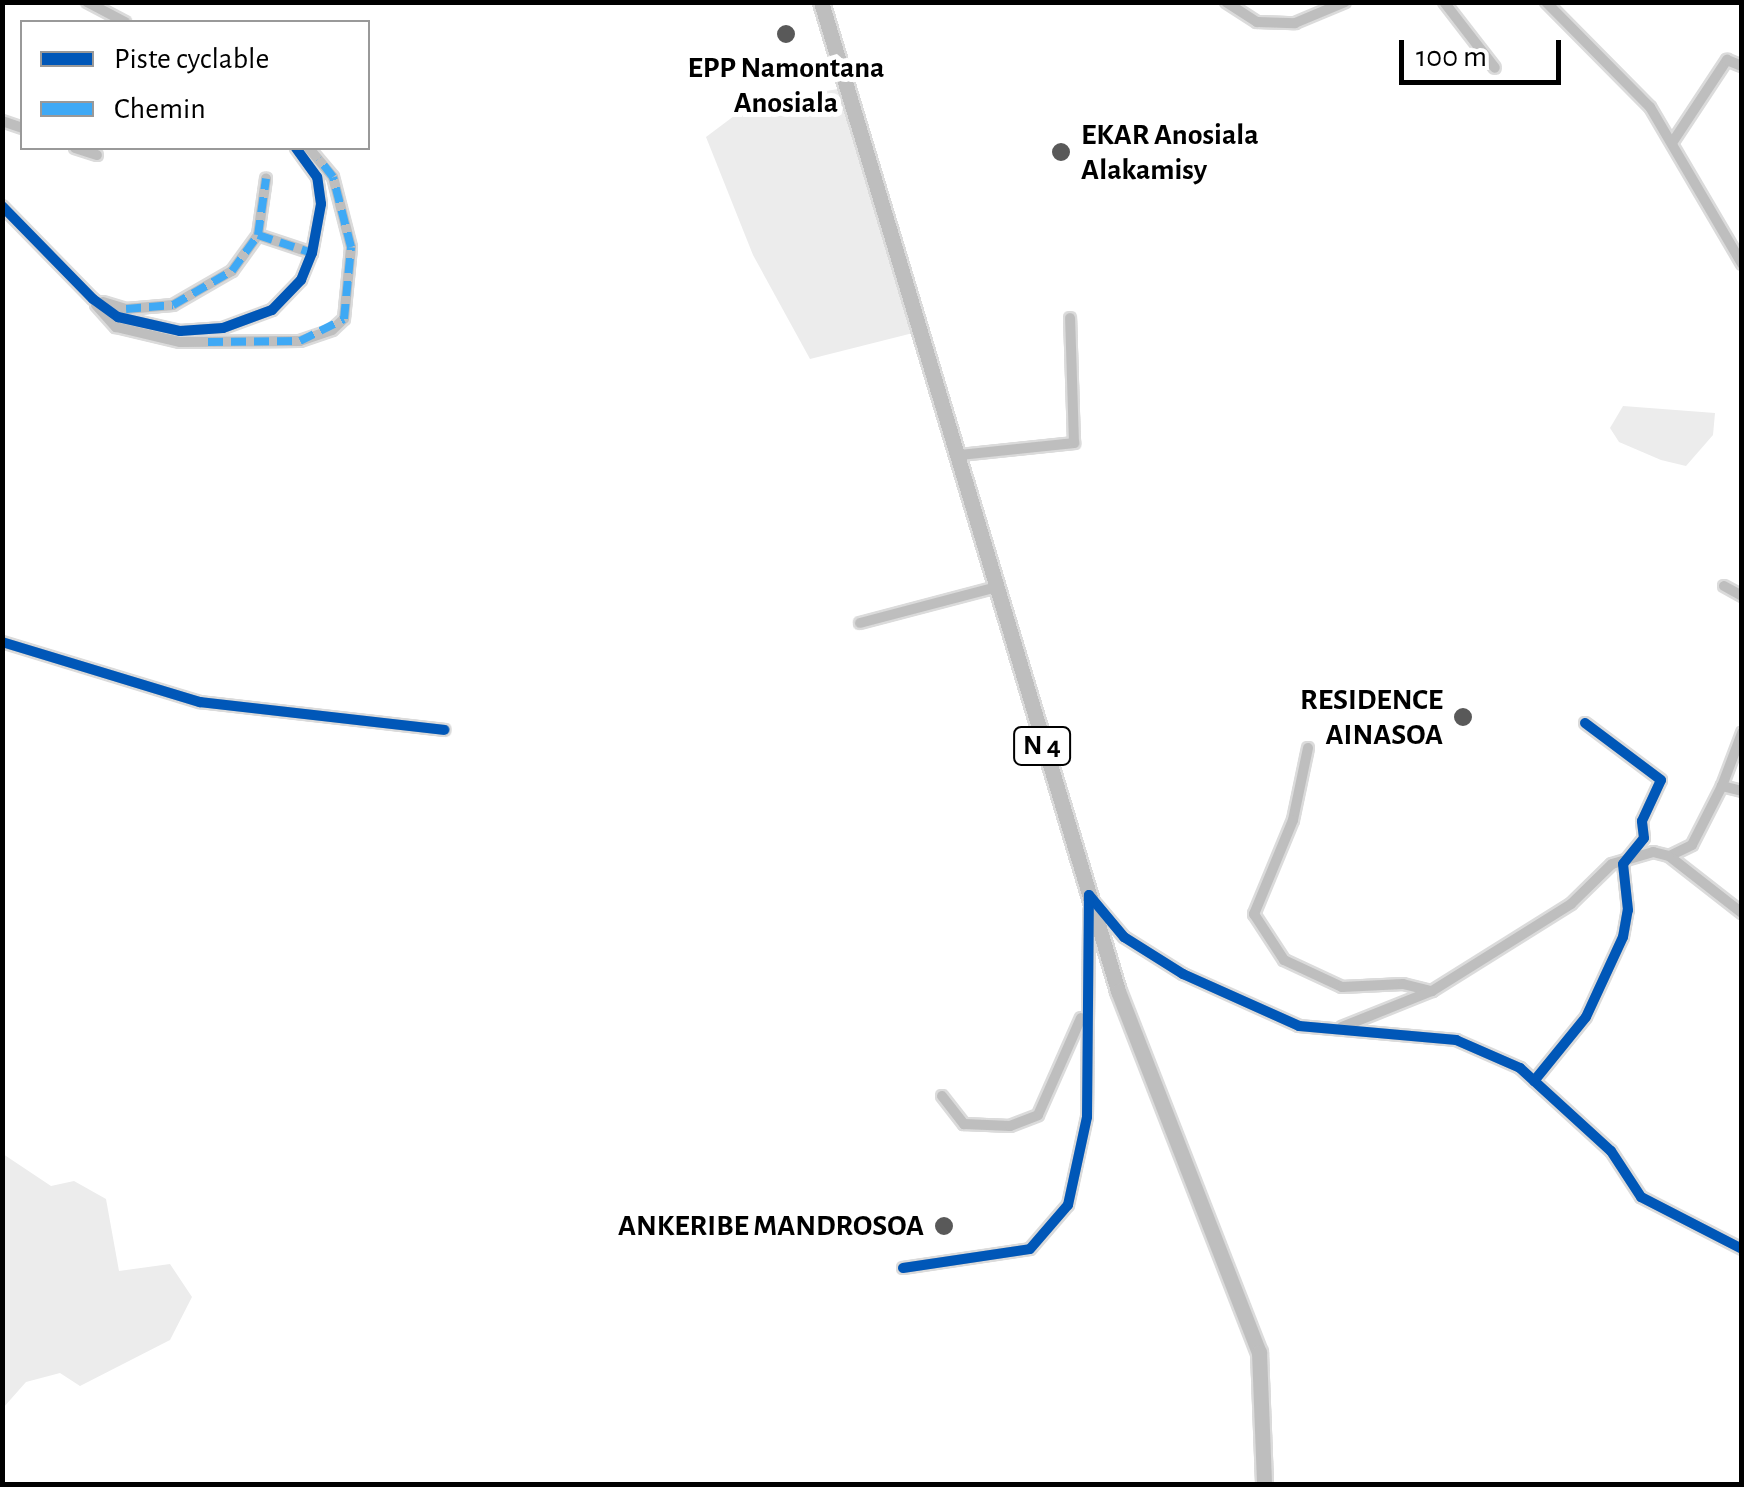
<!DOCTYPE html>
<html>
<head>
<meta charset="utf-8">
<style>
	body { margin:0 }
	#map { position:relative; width:1744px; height:1487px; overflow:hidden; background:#fff; font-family:"Alegreya Sans",sans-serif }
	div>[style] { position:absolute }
	.green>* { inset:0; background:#ececec }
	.roads { filter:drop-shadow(2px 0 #dbdbdb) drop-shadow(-2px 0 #dbdbdb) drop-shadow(0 2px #dbdbdb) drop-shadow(0 -2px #dbdbdb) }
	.street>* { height:10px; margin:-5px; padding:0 5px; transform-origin:5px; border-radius:5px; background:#bebebe }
	.primary>* { height:15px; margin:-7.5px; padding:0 7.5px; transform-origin:7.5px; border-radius:7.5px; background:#bebebe }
	.quiet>* { height:8px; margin-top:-4px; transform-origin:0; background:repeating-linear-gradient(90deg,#3fa9f5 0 15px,transparent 0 23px) }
	.cycleway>* { height:10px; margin:-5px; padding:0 5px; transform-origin:5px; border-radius:5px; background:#0057b8 }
	.dots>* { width:28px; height:28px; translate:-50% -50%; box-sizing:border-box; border:5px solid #fff; border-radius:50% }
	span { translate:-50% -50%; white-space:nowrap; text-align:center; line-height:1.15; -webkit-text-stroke:10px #fff; paint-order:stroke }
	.shield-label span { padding:2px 8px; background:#fff; border:2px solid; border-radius:8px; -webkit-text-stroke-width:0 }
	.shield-label { font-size:28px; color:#000; font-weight:700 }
	.poi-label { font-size:30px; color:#000; font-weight:700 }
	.left { translate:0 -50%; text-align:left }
	.right { translate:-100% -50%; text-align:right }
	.frame { position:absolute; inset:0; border:5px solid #000; pointer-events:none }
	.legend { position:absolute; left:20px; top:20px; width:350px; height:130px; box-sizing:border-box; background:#fff; border:2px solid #999; margin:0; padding:12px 18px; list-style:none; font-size:30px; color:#000 }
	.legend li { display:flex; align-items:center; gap:20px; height:50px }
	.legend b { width:50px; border:2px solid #999 }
	.scale { position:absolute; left:1399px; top:40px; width:162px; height:45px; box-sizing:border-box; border:5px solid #000; border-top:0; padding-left:12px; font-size:30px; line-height:35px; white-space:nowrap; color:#000; -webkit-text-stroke:8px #fff; paint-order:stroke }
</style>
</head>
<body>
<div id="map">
	<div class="green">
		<div style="clip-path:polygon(838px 89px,913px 333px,810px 359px,753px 255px,706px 137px,750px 104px)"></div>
		<div style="clip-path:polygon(1623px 406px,1715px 413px,1713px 435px,1686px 466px,1661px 460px,1619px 442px,1610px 428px)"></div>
		<div style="clip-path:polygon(3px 1154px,51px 1186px,74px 1181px,106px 1199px,119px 1271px,170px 1264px,192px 1297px,170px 1340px,80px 1386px,60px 1373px,26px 1382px,3px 1408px)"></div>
	</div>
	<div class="roads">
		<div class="street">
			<div style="left:87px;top:2px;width:43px;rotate:27.8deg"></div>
			<div style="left:1226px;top:2px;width:37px;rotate:33deg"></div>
			<div style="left:1257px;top:22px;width:38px;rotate:2deg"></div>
			<div style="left:1295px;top:23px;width:54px;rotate:-22.8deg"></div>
			<div style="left:1444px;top:2px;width:83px;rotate:52.3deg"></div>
			<div style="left:1546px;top:2px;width:148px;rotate:45.3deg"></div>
			<div style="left:1650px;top:107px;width:182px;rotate:59.6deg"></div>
			<div style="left:2px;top:121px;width:21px;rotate:19deg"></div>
			<div style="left:1672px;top:143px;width:100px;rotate:-56.5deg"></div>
			<div style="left:1727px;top:60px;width:16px;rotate:22deg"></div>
			<div style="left:75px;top:148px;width:23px;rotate:18deg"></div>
			<div style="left:2px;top:206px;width:130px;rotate:45.6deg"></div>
			<div style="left:93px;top:299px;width:31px;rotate:36deg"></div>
			<div style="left:118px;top:317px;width:64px;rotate:12.7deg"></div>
			<div style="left:180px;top:331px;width:43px;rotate:-4deg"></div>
			<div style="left:223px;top:328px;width:52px;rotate:-20.2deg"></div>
			<div style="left:272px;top:310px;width:42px;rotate:-46deg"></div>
			<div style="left:301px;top:280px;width:29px;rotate:-68deg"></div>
			<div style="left:312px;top:253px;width:50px;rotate:-79.6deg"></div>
			<div style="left:321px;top:204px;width:27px;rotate:-98deg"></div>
			<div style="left:317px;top:177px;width:36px;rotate:-126deg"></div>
			<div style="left:258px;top:235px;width:57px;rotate:18.4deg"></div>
			<div style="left:103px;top:302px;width:24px;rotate:17deg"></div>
			<div style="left:126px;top:309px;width:47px;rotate:-4.9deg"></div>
			<div style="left:173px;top:305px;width:68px;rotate:-30deg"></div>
			<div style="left:232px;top:271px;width:44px;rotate:-54.2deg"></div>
			<div style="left:258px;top:235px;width:57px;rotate:-81.9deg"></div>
			<div style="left:96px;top:305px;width:30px;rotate:48deg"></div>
			<div style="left:116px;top:327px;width:66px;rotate:13.2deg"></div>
			<div style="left:180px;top:342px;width:120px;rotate:-0.5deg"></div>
			<div style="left:300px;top:341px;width:34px;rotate:-19deg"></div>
			<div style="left:332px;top:330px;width:16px;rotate:-43deg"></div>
			<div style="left:344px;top:319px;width:72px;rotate:-84.4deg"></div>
			<div style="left:351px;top:247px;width:72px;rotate:-104.4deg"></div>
			<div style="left:333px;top:177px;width:38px;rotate:-130deg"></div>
			<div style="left:960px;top:455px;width:115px;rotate:-6deg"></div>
			<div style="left:1074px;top:443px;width:125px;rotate:-91.8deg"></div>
			<div style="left:1724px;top:586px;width:21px;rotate:29deg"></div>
			<div style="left:860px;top:623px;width:142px;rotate:-14.7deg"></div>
			<div style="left:2px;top:642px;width:207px;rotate:16.9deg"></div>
			<div style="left:200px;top:702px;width:246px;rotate:6.5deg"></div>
			<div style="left:1308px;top:748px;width:74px;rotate:101.8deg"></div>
			<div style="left:1293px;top:820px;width:102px;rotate:112.5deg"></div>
			<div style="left:1254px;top:914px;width:55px;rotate:56.9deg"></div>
			<div style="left:1284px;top:960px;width:64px;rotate:25deg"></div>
			<div style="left:1342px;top:987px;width:61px;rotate:-2.8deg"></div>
			<div style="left:1403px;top:984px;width:30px;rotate:14deg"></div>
			<div style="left:1722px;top:786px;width:57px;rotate:-69.3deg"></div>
			<div style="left:1742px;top:791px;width:21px;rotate:-166deg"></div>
			<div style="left:1722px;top:786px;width:66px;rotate:117deg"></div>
			<div style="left:1692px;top:845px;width:25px;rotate:154deg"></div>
			<div style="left:1669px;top:856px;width:93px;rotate:38deg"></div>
			<div style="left:1096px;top:904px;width:43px;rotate:49.7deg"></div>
			<div style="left:1124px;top:937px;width:70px;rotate:32.1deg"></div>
			<div style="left:1183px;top:974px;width:127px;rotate:24.1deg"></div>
			<div style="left:1299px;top:1026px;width:158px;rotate:5.1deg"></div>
			<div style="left:1456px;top:1040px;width:70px;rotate:23.6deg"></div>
			<div style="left:1520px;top:1068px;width:123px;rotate:42.4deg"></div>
			<div style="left:1611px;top:1151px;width:55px;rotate:56.9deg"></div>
			<div style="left:1641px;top:1197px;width:114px;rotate:27.2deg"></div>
			<div style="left:1342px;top:1027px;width:97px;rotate:-21.8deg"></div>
			<div style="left:1432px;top:991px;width:164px;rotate:-32deg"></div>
			<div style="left:1571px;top:904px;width:57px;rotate:-44.3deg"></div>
			<div style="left:1612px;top:864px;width:43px;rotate:-16.3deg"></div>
			<div style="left:1653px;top:852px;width:16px;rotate:14deg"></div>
			<div style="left:1534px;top:1081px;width:82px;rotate:-50.9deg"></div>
			<div style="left:1586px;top:1017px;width:88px;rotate:-65.2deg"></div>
			<div style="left:1623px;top:937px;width:27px;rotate:-80deg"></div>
			<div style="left:1628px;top:910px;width:46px;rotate:-96.2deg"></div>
			<div style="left:1623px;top:864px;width:33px;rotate:-51deg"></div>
			<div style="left:1644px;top:838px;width:17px;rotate:-97deg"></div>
			<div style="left:1642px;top:821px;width:45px;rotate:-65.1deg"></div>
			<div style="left:1661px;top:780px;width:95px;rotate:-143.1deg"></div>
			<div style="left:942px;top:1096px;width:36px;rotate:52deg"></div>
			<div style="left:964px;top:1124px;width:46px;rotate:2.5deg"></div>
			<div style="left:1010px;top:1126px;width:30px;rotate:-21deg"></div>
			<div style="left:1038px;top:1115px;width:106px;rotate:-66.1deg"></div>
			<div style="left:903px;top:1268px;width:128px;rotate:-8.5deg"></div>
			<div style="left:1030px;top:1249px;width:58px;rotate:-49.2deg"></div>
			<div style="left:1068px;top:1205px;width:90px;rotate:-77.8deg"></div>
			<div style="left:1087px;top:1117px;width:206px;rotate:-89.4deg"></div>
		</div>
		<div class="primary">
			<div style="left:821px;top:2px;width:1033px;rotate:73.28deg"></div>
			<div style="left:1118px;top:991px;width:388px;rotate:68.7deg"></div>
			<div style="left:1259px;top:1352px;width:132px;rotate:87.8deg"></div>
		</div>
	</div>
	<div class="quiet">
		<div style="left:258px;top:235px;width:57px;rotate:18.4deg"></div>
		<div style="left:126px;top:309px;width:47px;rotate:-4.9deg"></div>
		<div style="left:173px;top:305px;width:68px;rotate:-30deg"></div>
		<div style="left:232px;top:271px;width:44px;rotate:-54.2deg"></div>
		<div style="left:258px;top:235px;width:57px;rotate:-81.9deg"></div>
		<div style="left:208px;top:342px;width:92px;rotate:-0.6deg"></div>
		<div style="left:300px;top:341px;width:49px;rotate:-26.6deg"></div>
		<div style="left:344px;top:319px;width:72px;rotate:-84.4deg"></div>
		<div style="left:351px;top:247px;width:72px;rotate:-104.4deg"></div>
		<div style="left:333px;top:177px;width:23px;rotate:-128deg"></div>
	</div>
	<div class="cycleway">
		<div style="left:2px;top:206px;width:130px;rotate:45.6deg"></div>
		<div style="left:93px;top:299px;width:31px;rotate:36deg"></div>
		<div style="left:118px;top:317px;width:64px;rotate:12.7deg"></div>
		<div style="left:180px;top:331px;width:43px;rotate:-4deg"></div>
		<div style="left:223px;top:328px;width:52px;rotate:-20.2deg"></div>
		<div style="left:272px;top:310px;width:42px;rotate:-46deg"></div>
		<div style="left:301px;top:280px;width:29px;rotate:-68deg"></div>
		<div style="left:312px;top:253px;width:50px;rotate:-79.6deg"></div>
		<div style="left:321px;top:204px;width:27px;rotate:-98deg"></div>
		<div style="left:317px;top:177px;width:36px;rotate:-126deg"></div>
		<div style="left:2px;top:642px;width:207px;rotate:16.9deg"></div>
		<div style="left:200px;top:702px;width:246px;rotate:6.5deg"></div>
		<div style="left:1089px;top:895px;width:55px;rotate:50.2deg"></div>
		<div style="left:1124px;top:937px;width:70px;rotate:32.1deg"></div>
		<div style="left:1183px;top:974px;width:127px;rotate:24.1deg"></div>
		<div style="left:1299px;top:1026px;width:158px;rotate:5.1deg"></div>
		<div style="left:1456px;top:1040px;width:70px;rotate:23.6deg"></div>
		<div style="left:1520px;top:1068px;width:123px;rotate:42.4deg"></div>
		<div style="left:1611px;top:1151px;width:55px;rotate:56.9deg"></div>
		<div style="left:1641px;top:1197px;width:114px;rotate:27.2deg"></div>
		<div style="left:1534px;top:1081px;width:82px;rotate:-50.9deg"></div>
		<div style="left:1586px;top:1017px;width:88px;rotate:-65.2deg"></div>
		<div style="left:1623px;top:937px;width:27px;rotate:-80deg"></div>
		<div style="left:1628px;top:910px;width:46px;rotate:-96.2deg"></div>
		<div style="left:1623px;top:864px;width:33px;rotate:-51deg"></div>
		<div style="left:1644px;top:838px;width:17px;rotate:-97deg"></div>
		<div style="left:1642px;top:821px;width:45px;rotate:-65.1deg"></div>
		<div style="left:1661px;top:780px;width:95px;rotate:-143.1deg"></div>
		<div style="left:903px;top:1268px;width:128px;rotate:-8.5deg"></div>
		<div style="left:1030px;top:1249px;width:58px;rotate:-49.2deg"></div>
		<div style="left:1068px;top:1205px;width:90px;rotate:-77.8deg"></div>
		<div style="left:1087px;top:1117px;width:222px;rotate:-89.5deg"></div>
	</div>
	<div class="dots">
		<div style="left:786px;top:34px;background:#595959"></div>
		<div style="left:1061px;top:152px;background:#595959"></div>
		<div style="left:1463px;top:717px;background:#595959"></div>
		<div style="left:944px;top:1226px;background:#595959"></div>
	</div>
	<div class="shield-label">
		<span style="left:1042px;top:746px">N 4</span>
	</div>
	<div class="poi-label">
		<span style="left:786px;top:85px">EPP Namontana<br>Anosiala</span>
		<span class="left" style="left:1081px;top:152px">EKAR Anosiala<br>Alakamisy</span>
		<span class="right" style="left:1443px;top:717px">RESIDENCE<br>AINASOA</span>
		<span class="right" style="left:924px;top:1226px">ANKERIBE MANDROSOA</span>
	</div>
	<div class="frame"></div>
	<ul class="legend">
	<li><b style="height:12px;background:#0057b8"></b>Piste cyclable</li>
	<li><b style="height:12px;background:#3fa9f5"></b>Chemin</li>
	</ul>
	<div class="scale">100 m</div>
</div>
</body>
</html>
